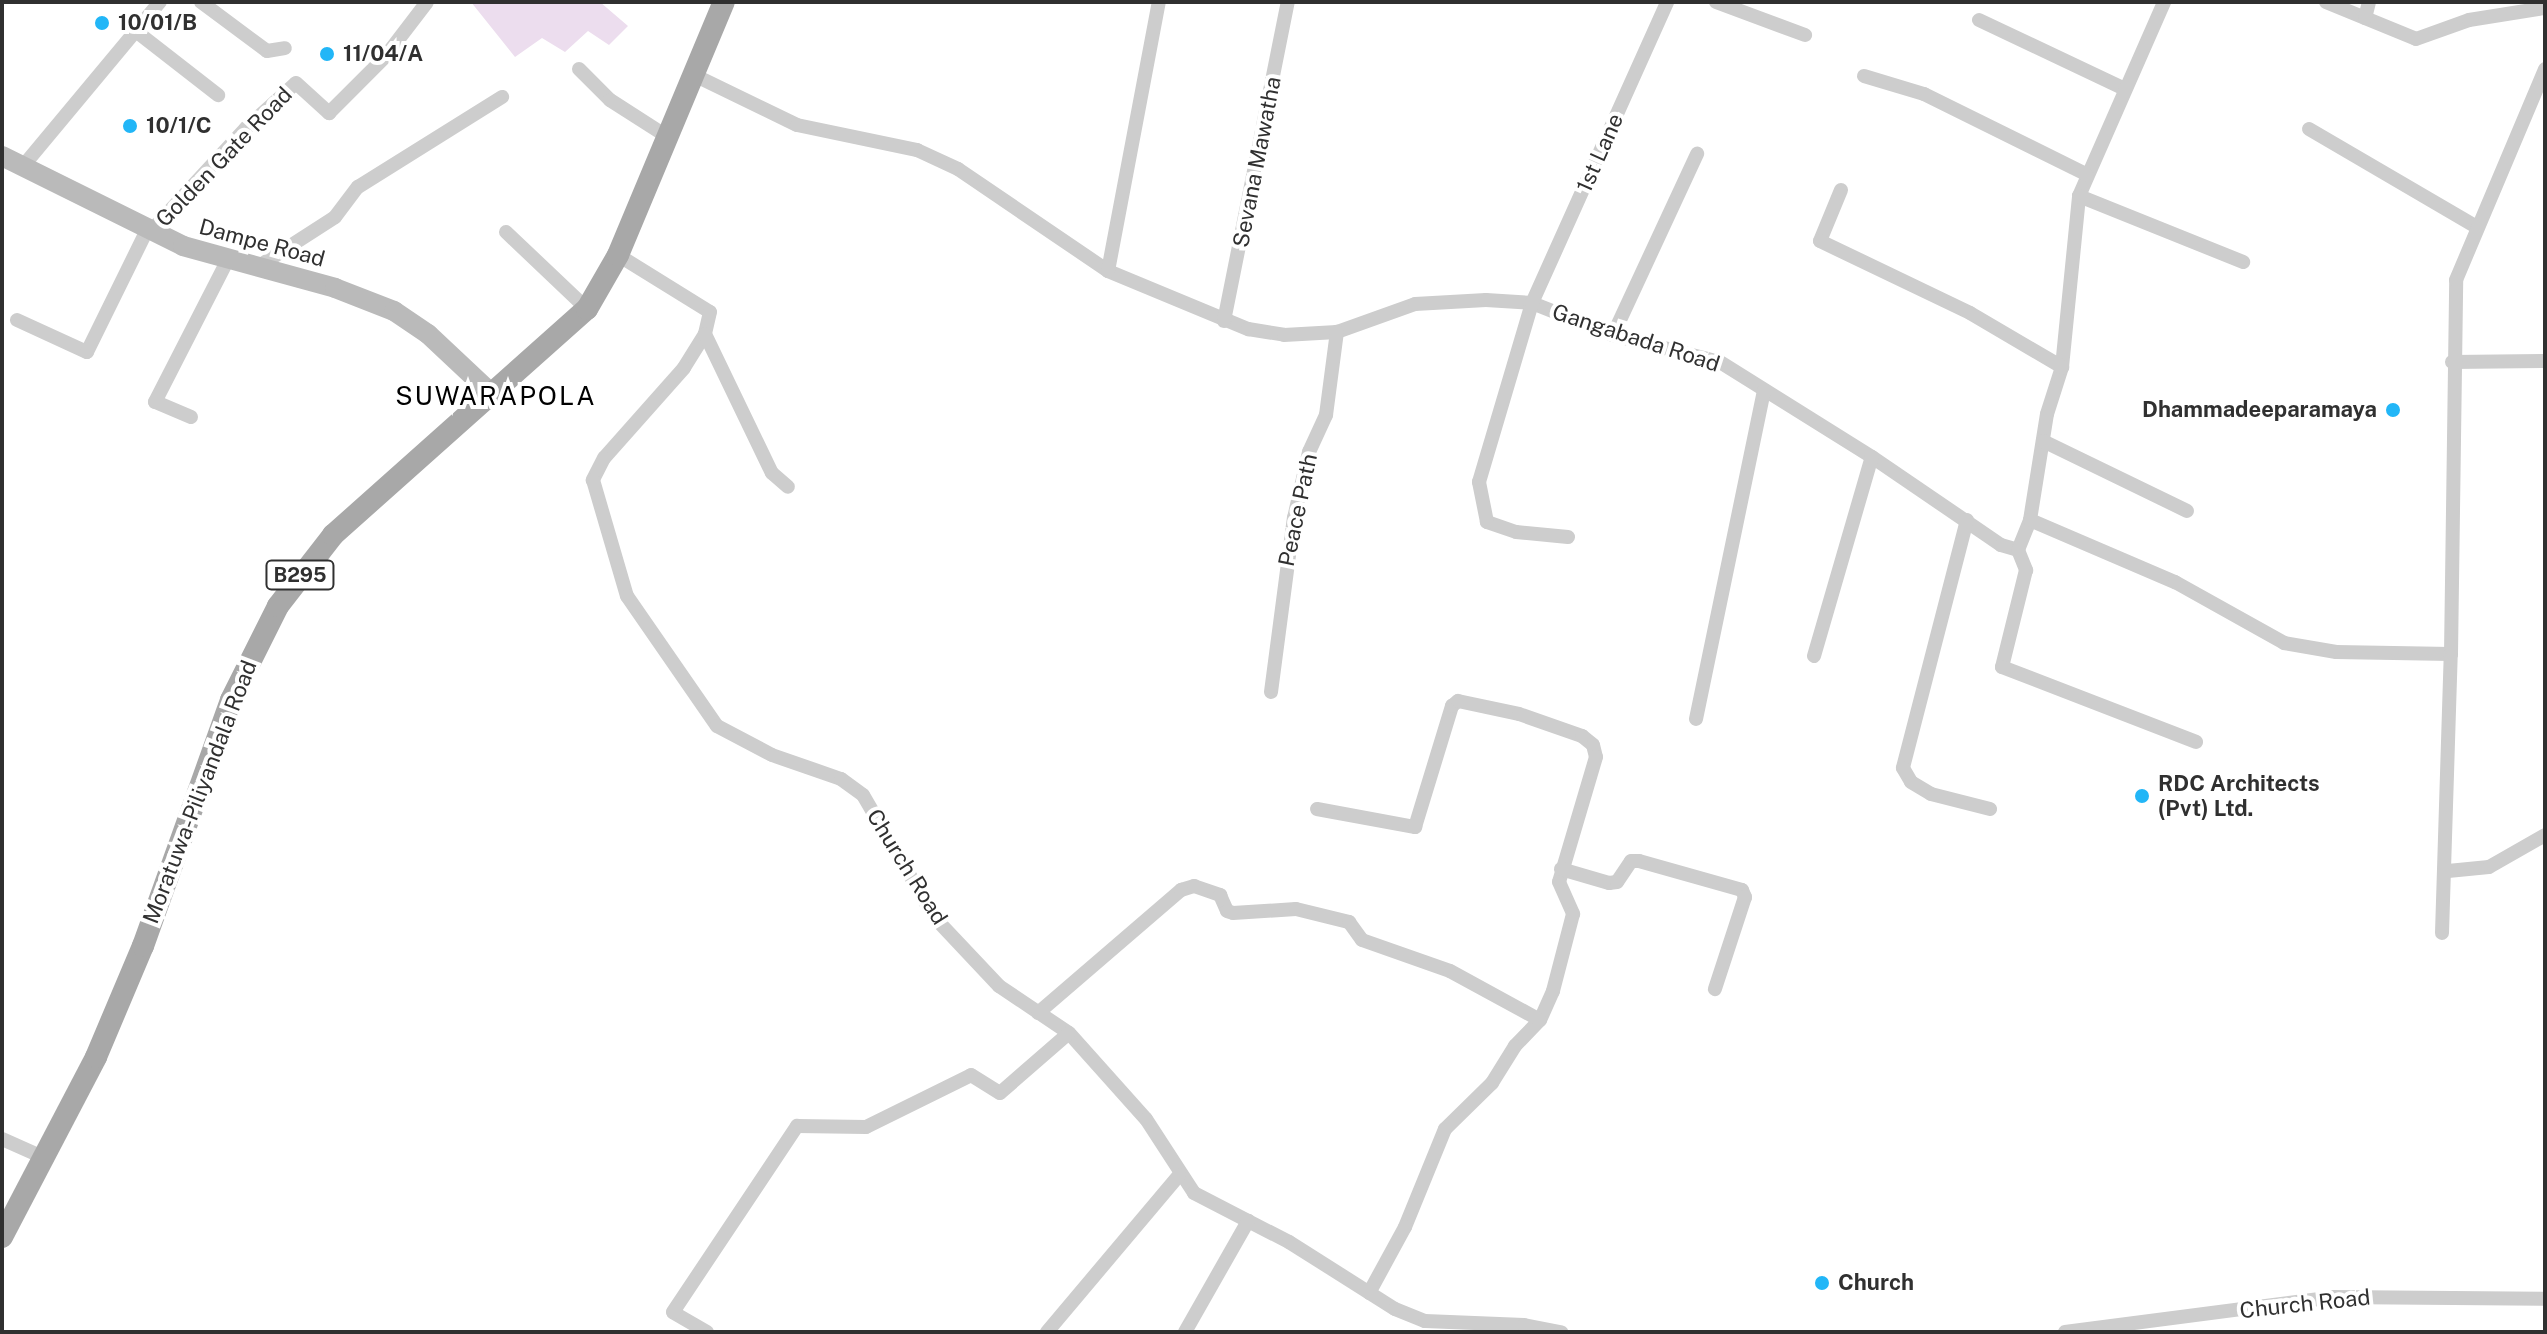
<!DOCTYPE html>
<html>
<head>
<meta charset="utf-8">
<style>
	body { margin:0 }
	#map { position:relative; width:2547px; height:1334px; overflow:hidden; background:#fff; font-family:"Public Sans",sans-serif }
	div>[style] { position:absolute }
	.green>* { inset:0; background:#ecddee }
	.street>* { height:14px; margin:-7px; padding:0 7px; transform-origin:7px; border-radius:7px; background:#cdcdcd }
	.secondary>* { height:20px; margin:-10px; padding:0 10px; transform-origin:10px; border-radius:10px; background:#bababa }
	.primary>* { height:22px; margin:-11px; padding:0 11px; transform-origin:11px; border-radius:11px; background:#a8a8a8 }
	.dots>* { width:22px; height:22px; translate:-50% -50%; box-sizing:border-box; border:4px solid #fff; border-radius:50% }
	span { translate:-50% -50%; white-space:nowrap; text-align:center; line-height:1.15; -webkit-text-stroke:8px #fff; paint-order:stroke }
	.shield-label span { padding:2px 6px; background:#fff; border:2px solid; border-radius:6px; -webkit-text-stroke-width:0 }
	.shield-label { font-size:20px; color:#303030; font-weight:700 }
	.poi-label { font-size:22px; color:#303030; font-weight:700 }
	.left { translate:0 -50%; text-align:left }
	.right { translate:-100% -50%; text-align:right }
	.street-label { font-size:22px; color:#303030 }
	.quarter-label { font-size:26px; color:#000; letter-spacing:2px }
	.frame { position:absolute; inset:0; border:4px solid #303030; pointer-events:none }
</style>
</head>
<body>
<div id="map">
	<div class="green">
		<div style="clip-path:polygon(471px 2px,600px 2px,628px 26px,609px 45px,588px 31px,565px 52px,542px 38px,515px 57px)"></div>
	</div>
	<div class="street">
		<div style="left:201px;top:2px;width:82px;rotate:36.6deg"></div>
		<div style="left:267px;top:51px;width:18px;rotate:-9deg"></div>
		<div style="left:1716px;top:2px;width:95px;rotate:20.3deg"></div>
		<div style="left:2326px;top:2px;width:97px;rotate:22.3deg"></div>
		<div style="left:2416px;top:39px;width:56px;rotate:-19.7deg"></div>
		<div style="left:2469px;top:20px;width:77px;rotate:-9deg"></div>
		<div style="left:2365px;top:18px;width:16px;rotate:-76deg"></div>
		<div style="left:1979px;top:20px;width:161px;rotate:25.3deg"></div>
		<div style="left:137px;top:32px;width:103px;rotate:37.9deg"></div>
		<div style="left:579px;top:69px;width:44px;rotate:45deg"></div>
		<div style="left:610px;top:100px;width:67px;rotate:32.7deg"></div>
		<div style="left:696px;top:76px;width:112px;rotate:25.9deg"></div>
		<div style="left:797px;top:125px;width:123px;rotate:11.8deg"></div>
		<div style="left:917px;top:150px;width:45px;rotate:24.9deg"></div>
		<div style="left:958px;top:169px;width:181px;rotate:34.2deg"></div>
		<div style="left:1108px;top:271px;width:152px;rotate:22.5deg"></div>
		<div style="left:1248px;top:329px;width:36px;rotate:9deg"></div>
		<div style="left:1284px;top:335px;width:53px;rotate:-3.2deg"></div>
		<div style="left:1337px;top:332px;width:83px;rotate:-19.7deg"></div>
		<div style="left:1415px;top:304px;width:71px;rotate:-3.2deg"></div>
		<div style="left:1486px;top:300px;width:46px;rotate:3.7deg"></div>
		<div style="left:1532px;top:303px;width:87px;rotate:21.6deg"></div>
		<div style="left:1613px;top:335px;width:110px;rotate:14.2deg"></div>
		<div style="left:1720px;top:362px;width:179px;rotate:32deg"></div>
		<div style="left:1872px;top:457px;width:156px;rotate:34.3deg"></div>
		<div style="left:2001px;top:545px;width:18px;rotate:16deg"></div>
		<div style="left:2018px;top:550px;width:32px;rotate:-68deg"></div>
		<div style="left:2030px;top:520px;width:107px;rotate:-80.9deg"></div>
		<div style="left:2047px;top:414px;width:49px;rotate:-72.3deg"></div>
		<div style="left:2062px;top:367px;width:172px;rotate:-84.3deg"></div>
		<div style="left:2079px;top:196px;width:212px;rotate:-66.3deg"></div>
		<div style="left:1864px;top:76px;width:63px;rotate:16.7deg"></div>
		<div style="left:1924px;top:94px;width:181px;rotate:26.3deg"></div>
		<div style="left:2309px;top:129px;width:192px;rotate:30.3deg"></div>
		<div style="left:24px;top:165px;width:212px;rotate:-50.2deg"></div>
		<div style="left:1841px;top:190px;width:55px;rotate:112.4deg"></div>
		<div style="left:1820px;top:241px;width:166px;rotate:25.6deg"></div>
		<div style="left:1970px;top:313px;width:107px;rotate:30.4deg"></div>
		<div style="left:2079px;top:196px;width:177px;rotate:21.9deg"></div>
		<div style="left:152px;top:230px;width:139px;rotate:-47.3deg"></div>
		<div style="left:246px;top:128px;width:67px;rotate:-42deg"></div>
		<div style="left:296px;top:83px;width:45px;rotate:42.3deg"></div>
		<div style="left:329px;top:113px;width:79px;rotate:-45deg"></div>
		<div style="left:385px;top:57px;width:69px;rotate:-52.6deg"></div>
		<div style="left:506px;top:232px;width:112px;rotate:43.5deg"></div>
		<div style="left:618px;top:255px;width:108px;rotate:31.8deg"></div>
		<div style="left:710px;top:312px;width:23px;rotate:103deg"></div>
		<div style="left:705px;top:334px;width:40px;rotate:122deg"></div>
		<div style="left:684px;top:368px;width:120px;rotate:131.6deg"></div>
		<div style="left:604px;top:458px;width:25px;rotate:117deg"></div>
		<div style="left:593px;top:480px;width:121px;rotate:73.7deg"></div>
		<div style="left:627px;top:596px;width:158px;rotate:55.3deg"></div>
		<div style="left:717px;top:726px;width:62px;rotate:27.8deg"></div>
		<div style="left:772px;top:755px;width:73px;rotate:19.2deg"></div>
		<div style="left:841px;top:779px;width:27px;rotate:36deg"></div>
		<div style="left:863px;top:795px;width:141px;rotate:59.8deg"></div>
		<div style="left:934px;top:917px;width:95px;rotate:46.7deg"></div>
		<div style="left:999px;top:986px;width:84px;rotate:33.9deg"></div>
		<div style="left:1069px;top:1033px;width:115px;rotate:48.2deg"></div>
		<div style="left:1146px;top:1119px;width:88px;rotate:57deg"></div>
		<div style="left:1194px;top:1193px;width:107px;rotate:27.3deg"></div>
		<div style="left:1289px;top:1242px;width:125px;rotate:32.3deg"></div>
		<div style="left:1395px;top:1309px;width:32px;rotate:22deg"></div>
		<div style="left:1425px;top:1321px;width:99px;rotate:2.3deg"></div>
		<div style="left:1524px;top:1325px;width:38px;rotate:11deg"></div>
		<div style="left:256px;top:268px;width:94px;rotate:-32.8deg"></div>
		<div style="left:335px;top:217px;width:38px;rotate:-53deg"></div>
		<div style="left:358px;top:187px;width:170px;rotate:-32deg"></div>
		<div style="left:1108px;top:271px;width:274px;rotate:-79.3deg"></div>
		<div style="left:17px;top:320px;width:77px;rotate:24.6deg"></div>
		<div style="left:87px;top:352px;width:138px;rotate:-63.8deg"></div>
		<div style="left:1224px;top:321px;width:325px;rotate:-78.7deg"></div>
		<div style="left:705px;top:334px;width:154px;rotate:64.3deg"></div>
		<div style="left:772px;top:473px;width:21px;rotate:41deg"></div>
		<div style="left:1613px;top:335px;width:200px;rotate:-65.1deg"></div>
		<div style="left:2452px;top:362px;width:93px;rotate:-0.6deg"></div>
		<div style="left:191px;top:417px;width:39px;rotate:-157deg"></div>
		<div style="left:155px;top:402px;width:158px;rotate:-62.9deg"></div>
		<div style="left:2043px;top:441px;width:160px;rotate:25.9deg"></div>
		<div style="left:1967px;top:520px;width:256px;rotate:104.5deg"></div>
		<div style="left:1903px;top:768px;width:16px;rotate:60deg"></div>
		<div style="left:1911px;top:782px;width:23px;rotate:31deg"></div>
		<div style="left:1931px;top:794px;width:61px;rotate:14.3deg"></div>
		<div style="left:2030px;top:520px;width:158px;rotate:23.2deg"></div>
		<div style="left:2175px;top:582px;width:125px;rotate:29.2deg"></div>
		<div style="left:2284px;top:643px;width:53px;rotate:9.8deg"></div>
		<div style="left:2336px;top:652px;width:115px;rotate:1deg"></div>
		<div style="left:2451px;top:654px;width:374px;rotate:-89.2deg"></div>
		<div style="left:2456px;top:280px;width:229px;rotate:-67.1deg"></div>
		<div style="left:1568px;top:537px;width:52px;rotate:-174.5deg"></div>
		<div style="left:1516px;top:532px;width:31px;rotate:-161deg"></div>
		<div style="left:1487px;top:522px;width:41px;rotate:-101.3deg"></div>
		<div style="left:1479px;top:482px;width:187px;rotate:-73.5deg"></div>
		<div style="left:1532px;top:303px;width:330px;rotate:-65.8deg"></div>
		<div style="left:2018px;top:550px;width:22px;rotate:68deg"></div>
		<div style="left:2026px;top:570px;width:100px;rotate:103.9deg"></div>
		<div style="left:2002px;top:667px;width:208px;rotate:21.1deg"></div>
		<div style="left:1814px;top:656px;width:207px;rotate:-73.8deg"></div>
		<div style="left:1271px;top:692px;width:176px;rotate:-82.5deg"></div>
		<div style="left:1294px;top:518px;width:68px;rotate:-77.2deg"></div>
		<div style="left:1309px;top:452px;width:41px;rotate:-65.3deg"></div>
		<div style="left:1326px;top:415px;width:84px;rotate:-82.5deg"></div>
		<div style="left:1696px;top:719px;width:336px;rotate:-78.3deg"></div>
		<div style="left:1317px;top:809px;width:100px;rotate:10.4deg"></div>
		<div style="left:1415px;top:827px;width:127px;rotate:-73deg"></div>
		<div style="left:1452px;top:706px;width:8px;rotate:-40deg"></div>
		<div style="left:1458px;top:701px;width:62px;rotate:12deg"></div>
		<div style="left:1519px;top:714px;width:67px;rotate:19.2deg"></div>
		<div style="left:1582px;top:736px;width:14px;rotate:39deg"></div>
		<div style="left:1593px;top:745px;width:12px;rotate:76deg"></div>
		<div style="left:1596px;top:757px;width:130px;rotate:106.5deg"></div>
		<div style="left:1559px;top:882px;width:35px;rotate:66deg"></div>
		<div style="left:1573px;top:914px;width:80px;rotate:104.6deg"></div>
		<div style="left:1553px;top:991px;width:32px;rotate:114deg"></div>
		<div style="left:1540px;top:1020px;width:36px;rotate:134deg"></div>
		<div style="left:1515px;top:1046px;width:44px;rotate:121.9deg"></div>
		<div style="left:1492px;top:1083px;width:66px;rotate:135.6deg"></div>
		<div style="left:1445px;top:1129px;width:106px;rotate:112.2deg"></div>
		<div style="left:1405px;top:1227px;width:75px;rotate:118.6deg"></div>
		<div style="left:1561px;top:869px;width:50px;rotate:16.3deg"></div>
		<div style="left:1609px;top:883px;width:8px;rotate:-7deg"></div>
		<div style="left:1617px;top:882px;width:25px;rotate:-56deg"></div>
		<div style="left:1631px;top:861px;width:8px"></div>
		<div style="left:1639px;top:861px;width:107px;rotate:15.7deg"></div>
		<div style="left:1742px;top:890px;width:8px;rotate:67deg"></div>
		<div style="left:1745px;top:897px;width:97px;rotate:108.1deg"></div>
		<div style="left:2448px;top:871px;width:41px;rotate:-5.6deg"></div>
		<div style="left:2489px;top:867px;width:64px;rotate:-29.7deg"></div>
		<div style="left:2442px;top:933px;width:279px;rotate:-88.2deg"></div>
		<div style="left:1038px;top:1013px;width:189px;rotate:-40.7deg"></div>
		<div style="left:1181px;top:890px;width:14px;rotate:-17deg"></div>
		<div style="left:1194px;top:886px;width:28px;rotate:19deg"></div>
		<div style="left:1220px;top:895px;width:17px;rotate:66deg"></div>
		<div style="left:1227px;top:911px;width:6px;rotate:18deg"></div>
		<div style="left:1233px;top:913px;width:63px;rotate:-3.6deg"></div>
		<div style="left:1296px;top:909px;width:55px;rotate:13.8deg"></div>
		<div style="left:1349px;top:922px;width:22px;rotate:54deg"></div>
		<div style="left:1362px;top:940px;width:93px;rotate:19.4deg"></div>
		<div style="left:1450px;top:971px;width:102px;rotate:28.6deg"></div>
		<div style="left:2px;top:1139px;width:49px;rotate:24deg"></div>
		<div style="left:707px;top:1332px;width:39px;rotate:-150deg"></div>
		<div style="left:673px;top:1312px;width:224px;rotate:-56.3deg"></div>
		<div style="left:797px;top:1126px;width:69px;rotate:0.8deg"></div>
		<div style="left:866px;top:1127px;width:117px;rotate:-26.3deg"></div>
		<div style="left:971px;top:1075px;width:34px;rotate:32deg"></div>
		<div style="left:1000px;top:1093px;width:91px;rotate:-41deg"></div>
		<div style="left:1047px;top:1332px;width:205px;rotate:-49.9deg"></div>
		<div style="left:1185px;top:1332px;width:128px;rotate:-60.4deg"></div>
		<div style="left:2065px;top:1332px;width:270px;rotate:-7.4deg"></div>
		<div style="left:2333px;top:1297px;width:212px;rotate:0.5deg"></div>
	</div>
	<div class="secondary">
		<div style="left:2px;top:156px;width:202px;rotate:26.4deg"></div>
		<div style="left:183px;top:246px;width:158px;rotate:15.4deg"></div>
		<div style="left:335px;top:288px;width:63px;rotate:21.3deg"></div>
		<div style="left:394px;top:311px;width:41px;rotate:34.1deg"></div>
		<div style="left:428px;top:334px;width:91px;rotate:43.2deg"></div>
	</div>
	<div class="primary">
		<div style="left:2px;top:1237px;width:203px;rotate:-62.4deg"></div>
		<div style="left:96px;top:1057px;width:121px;rotate:-67.1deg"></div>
		<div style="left:143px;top:946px;width:261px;rotate:-70.3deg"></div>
		<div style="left:231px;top:700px;width:105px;rotate:-63.4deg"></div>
		<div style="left:278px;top:606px;width:90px;rotate:-52.2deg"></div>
		<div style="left:333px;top:535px;width:340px;rotate:-41.7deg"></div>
		<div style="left:587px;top:309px;width:62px;rotate:-60.1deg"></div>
		<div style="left:618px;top:255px;width:274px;rotate:-67.3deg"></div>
	</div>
	<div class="dots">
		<div style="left:102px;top:23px;background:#22b6f7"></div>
		<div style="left:327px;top:54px;background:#22b6f7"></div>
		<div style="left:130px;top:126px;background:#22b6f7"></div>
		<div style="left:2393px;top:410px;background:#22b6f7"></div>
		<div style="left:2142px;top:796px;background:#22b6f7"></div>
		<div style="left:1822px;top:1283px;background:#22b6f7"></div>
	</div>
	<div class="shield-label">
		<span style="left:300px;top:575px">B295</span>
	</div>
	<div class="poi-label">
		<span class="left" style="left:118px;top:23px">10/01/B</span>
		<span class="left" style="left:343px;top:54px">11/04/A</span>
		<span class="left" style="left:146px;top:126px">10/1/C</span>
		<span class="right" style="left:2377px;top:410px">Dhammadeeparamaya</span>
		<span class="left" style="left:2158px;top:796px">RDC Architects<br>(Pvt) Ltd.</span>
		<span class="left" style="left:1838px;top:1283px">Church</span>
	</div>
	<div class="street-label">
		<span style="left:1600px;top:153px;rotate:-66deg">1st Lane</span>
		<span style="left:224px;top:157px;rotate:-46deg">Golden Gate Road</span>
		<span style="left:1257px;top:162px;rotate:-79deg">Sevana Mawatha</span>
		<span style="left:262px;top:243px;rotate:15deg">Dampe Road</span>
		<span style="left:1636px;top:338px;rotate:18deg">Gangabada Road</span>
		<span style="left:1298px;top:510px;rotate:-78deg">Peace Path</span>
		<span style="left:200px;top:792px;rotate:-69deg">Moratuwa-Piliyandala Road</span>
		<span style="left:907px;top:867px;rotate:58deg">Church Road</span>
		<span style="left:2305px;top:1304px;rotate:-6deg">Church Road</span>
	</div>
	<div class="quarter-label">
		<span style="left:496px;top:396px">SUWARAPOLA</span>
	</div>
	<div class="frame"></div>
</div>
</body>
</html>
